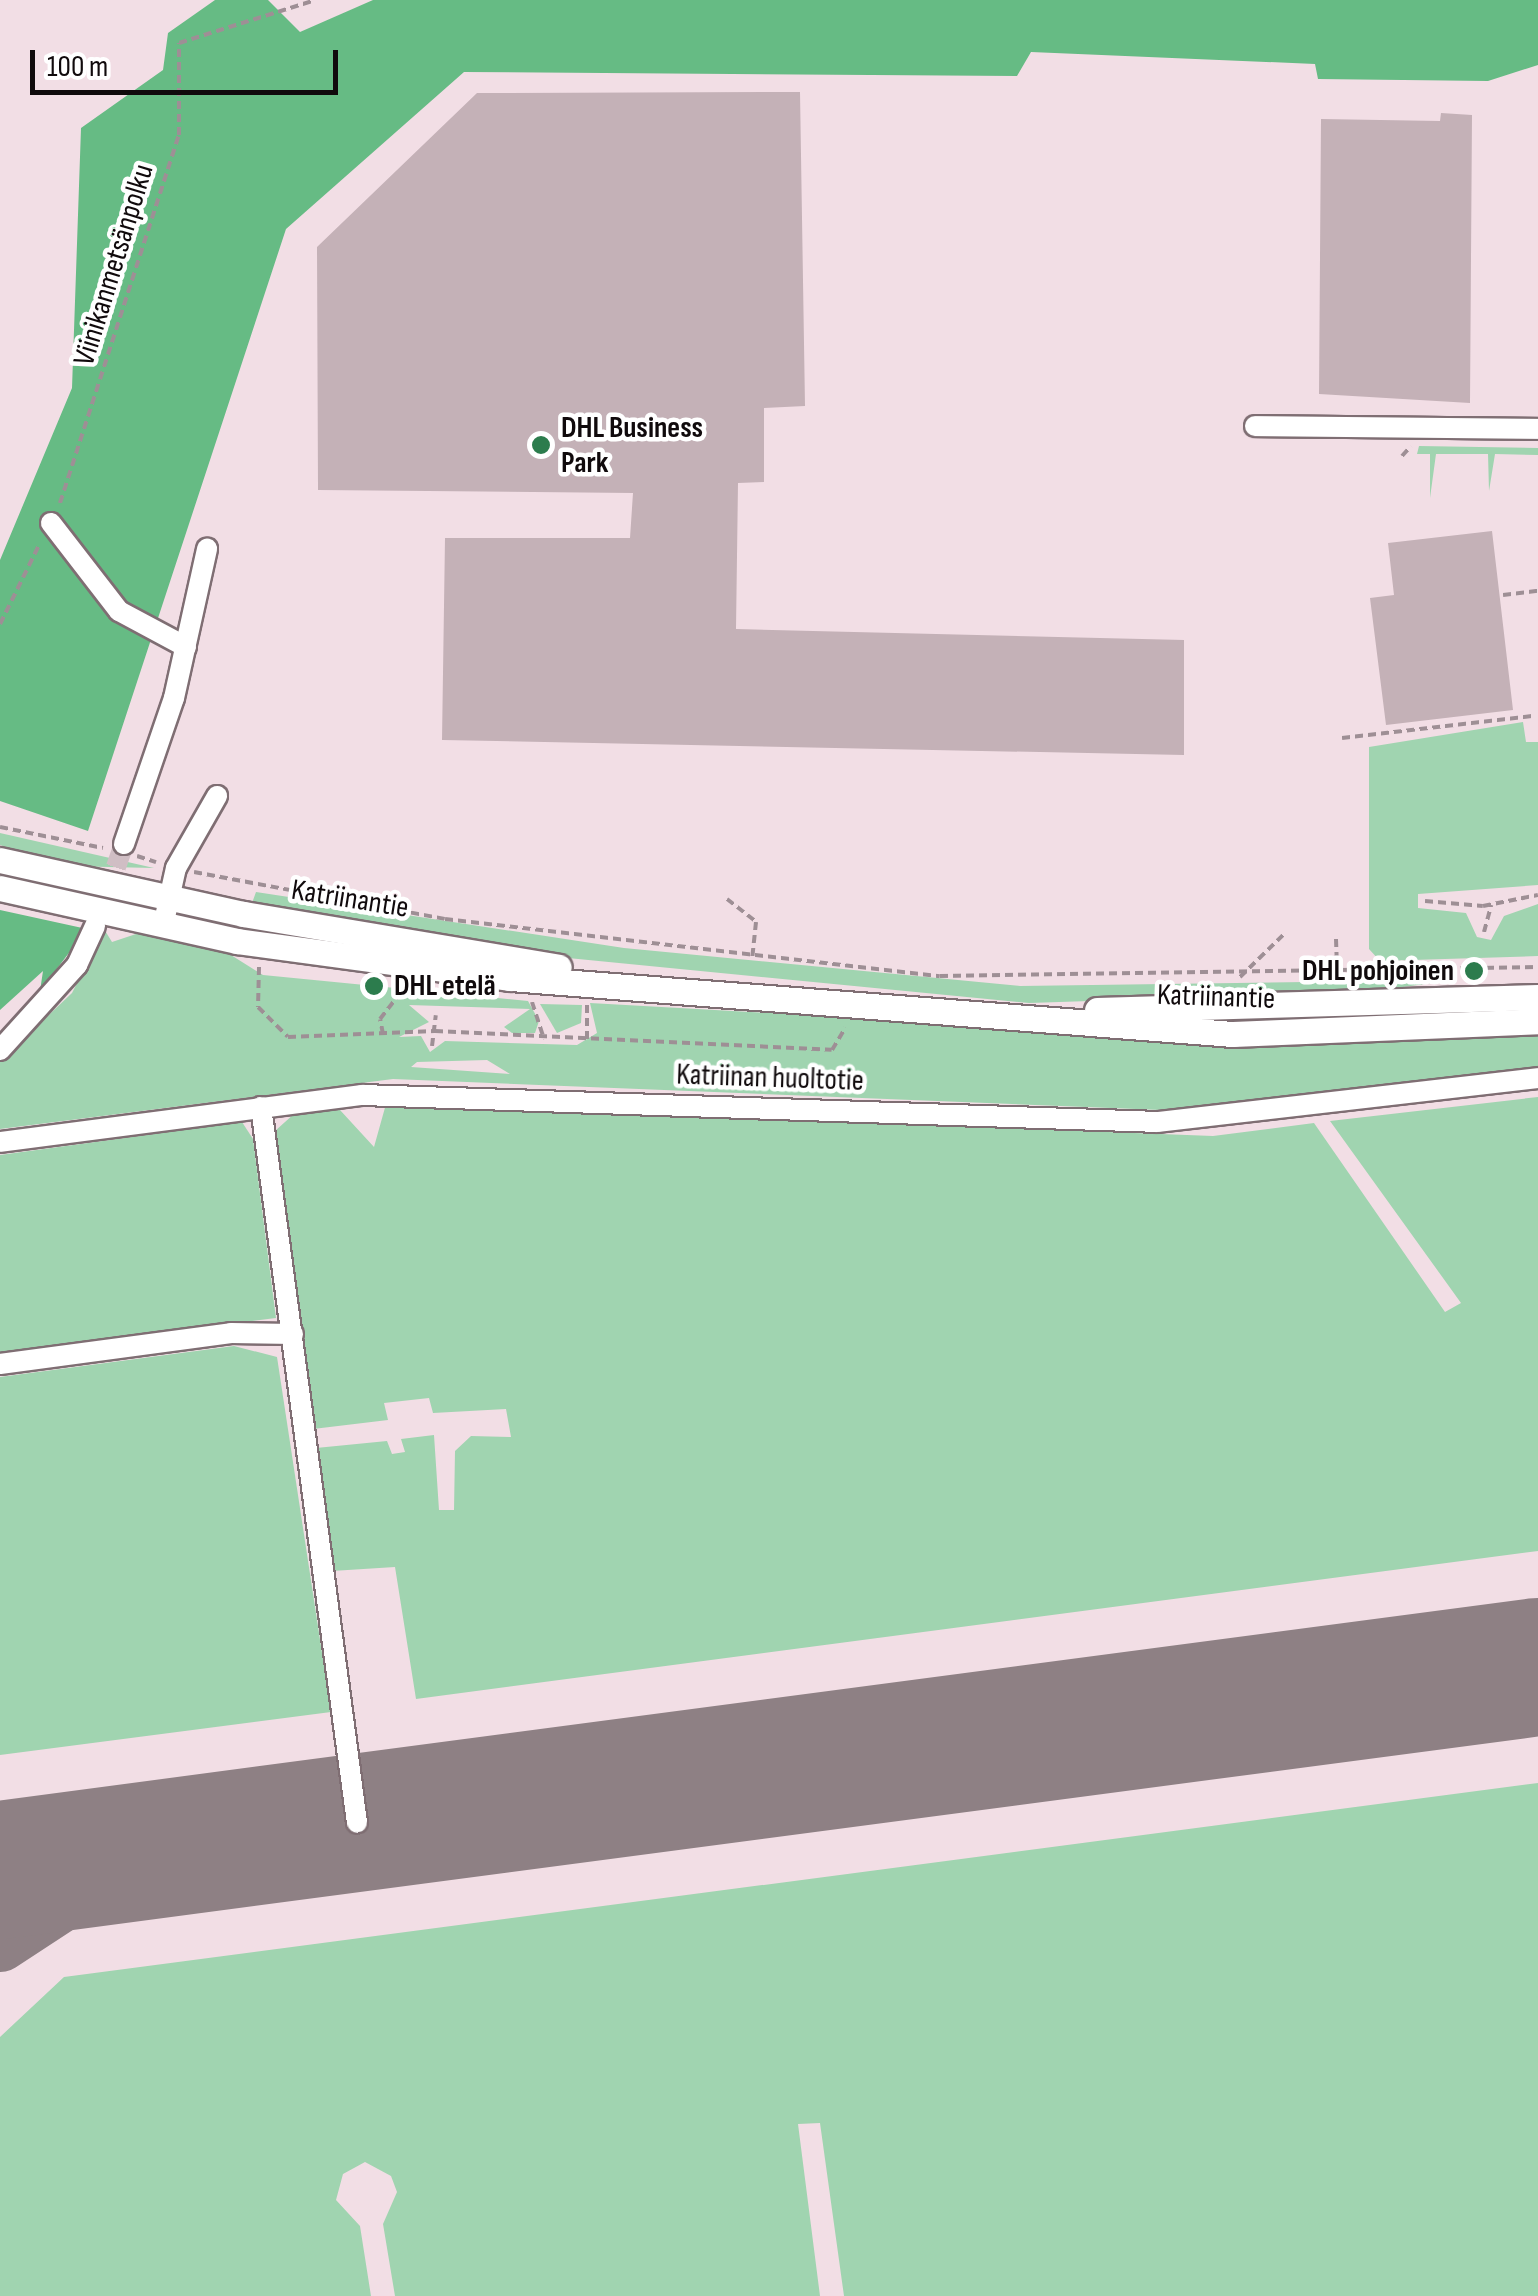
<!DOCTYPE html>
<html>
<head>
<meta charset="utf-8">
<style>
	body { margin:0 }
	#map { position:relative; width:1538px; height:2296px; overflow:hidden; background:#f2dee5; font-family:"Sofia Sans Condensed",sans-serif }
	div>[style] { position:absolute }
	.green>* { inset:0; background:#a0d4b0 }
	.forest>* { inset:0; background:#66bb84 }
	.taxiway>* { height:55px; margin:-27.5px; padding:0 27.5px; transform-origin:27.5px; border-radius:27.5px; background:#8e8084 }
	.runway>* { height:138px; margin:-69px; padding:0 69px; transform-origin:69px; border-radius:69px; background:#8e8084 }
	.building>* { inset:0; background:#c4b1b7 }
	.minor-tunnel>* { height:20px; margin-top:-10px; transform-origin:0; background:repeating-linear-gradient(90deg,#d0bec4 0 20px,transparent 0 30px) }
	.path>* { height:4px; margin-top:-2px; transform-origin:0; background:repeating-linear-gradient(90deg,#9e8f95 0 8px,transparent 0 13px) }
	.roads { filter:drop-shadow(2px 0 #7f6e73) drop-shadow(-2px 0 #7f6e73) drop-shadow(0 2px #7f6e73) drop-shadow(0 -2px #7f6e73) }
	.minor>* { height:20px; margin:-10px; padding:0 10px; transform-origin:10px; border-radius:10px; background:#fff }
	.major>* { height:25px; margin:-12.5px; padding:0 12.5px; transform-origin:12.5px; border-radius:12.5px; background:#fff }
	.dots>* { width:28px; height:28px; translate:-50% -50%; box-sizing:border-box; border:5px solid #fff; border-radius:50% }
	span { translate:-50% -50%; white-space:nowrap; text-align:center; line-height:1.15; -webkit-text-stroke:9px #fff; paint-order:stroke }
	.street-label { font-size:30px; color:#100a0c }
	.poi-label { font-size:30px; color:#100a0c; font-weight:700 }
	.left { translate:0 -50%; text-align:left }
	.right { translate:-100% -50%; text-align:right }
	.scale { position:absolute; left:30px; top:50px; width:308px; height:45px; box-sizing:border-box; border:5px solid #100a0c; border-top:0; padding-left:12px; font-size:30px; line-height:35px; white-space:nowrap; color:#100a0c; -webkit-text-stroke:8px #fff; paint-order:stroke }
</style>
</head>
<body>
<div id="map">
	<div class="green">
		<div style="clip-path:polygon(1419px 446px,1538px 448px,1538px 455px,1495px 454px,1489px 491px,1488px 454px,1436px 454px,1430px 498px,1430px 454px,1417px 454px)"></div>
		<div style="clip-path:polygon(1523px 722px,1526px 742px,1538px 742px,1538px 885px,1418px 894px,1418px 908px,1466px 913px,1477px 937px,1491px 940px,1504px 916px,1538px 904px,1538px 956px,1380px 961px,1369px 949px,1369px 747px)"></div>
		<div style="clip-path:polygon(0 833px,154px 868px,63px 866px,0 845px)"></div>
		<div style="clip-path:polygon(256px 892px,624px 948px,1020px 986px,1454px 980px,1367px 992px,1029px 1003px,568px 958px,271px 910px,252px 903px)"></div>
		<div style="clip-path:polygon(evenodd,104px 929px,112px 942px,139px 933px,223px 950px,263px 975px,528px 1001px,539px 1021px,535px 1033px,512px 1033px,504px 1027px,530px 1009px,409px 1005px,429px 1022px,399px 1037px,421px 1036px,430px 1052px,445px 1041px,577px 1045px,597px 1033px,590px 1003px,1236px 1039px,1538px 1036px,1538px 1067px,1161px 1110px,393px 1079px,0 1129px,0 1061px,72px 993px,104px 929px,487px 1060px,510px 1074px,411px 1067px,417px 1062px,487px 1060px)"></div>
		<div style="clip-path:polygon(540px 1004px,582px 1005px,581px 1023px,557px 1033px)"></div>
		<div style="clip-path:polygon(1538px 1097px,1538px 1551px,416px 1699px,395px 1567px,332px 1571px,316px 1448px,387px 1441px,392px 1454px,405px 1452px,401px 1439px,434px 1435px,439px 1510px,454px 1510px,455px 1451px,471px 1436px,511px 1437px,506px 1409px,433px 1413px,429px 1398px,384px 1403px,388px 1420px,313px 1429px,275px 1131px,295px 1113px,340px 1110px,374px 1147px,386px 1104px,1213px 1136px,1314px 1123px,1445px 1312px,1461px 1303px,1330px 1121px)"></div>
		<div style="clip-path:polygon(242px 1122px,253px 1139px,276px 1318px,0 1353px,0 1155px)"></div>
		<div style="clip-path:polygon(234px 1346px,277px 1357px,331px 1712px,0 1755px,0 1377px)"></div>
		<div style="clip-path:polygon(1538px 1783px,1538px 2296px,844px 2296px,820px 2123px,798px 2124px,820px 2296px,395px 2296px,383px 2224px,397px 2192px,391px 2176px,365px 2162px,343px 2174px,336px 2200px,360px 2226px,371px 2296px,0 2296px,0 2037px,64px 1977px)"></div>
	</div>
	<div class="forest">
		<div style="clip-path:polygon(215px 0,268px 0,300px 32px,373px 0,1538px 0,1538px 65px,1488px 81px,1318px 79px,1315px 64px,1031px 52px,1017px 76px,464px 72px,286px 229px,88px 831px,0 801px,0 560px,72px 388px,81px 128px,163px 70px,168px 33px)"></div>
		<div style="clip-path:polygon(0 910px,87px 929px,40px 991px,43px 971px,0 1010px)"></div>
	</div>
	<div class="taxiway">
		<div style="left:0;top:1944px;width:104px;rotate:-33.2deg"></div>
		<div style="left:87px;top:1887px;width:143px;rotate:-18.8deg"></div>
	</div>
	<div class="runway">
		<div style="left:0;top:1870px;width:1551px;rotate:-7.52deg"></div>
	</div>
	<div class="building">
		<div style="clip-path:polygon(800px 92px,805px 406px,764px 408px,764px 482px,738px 483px,736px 629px,1184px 640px,1184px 755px,442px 740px,445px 538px,630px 538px,633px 493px,318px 490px,317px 247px,477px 93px)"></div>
		<div style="clip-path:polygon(1441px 113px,1472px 115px,1470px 403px,1319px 394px,1321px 119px,1440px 121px)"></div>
		<div style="clip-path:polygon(1492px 531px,1513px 710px,1386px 725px,1370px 598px,1394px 595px,1388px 543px)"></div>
	</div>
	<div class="minor-tunnel">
		<div style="left:96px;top:924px;width:85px;rotate:-70.7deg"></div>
	</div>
	<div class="path">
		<div style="left:1402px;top:456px;width:13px;rotate:-48deg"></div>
		<div style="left:60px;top:503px;width:387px;rotate:-72.1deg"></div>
		<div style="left:179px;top:135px;width:92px;rotate:-90deg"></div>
		<div style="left:179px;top:43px;width:143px;rotate:-17.5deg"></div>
		<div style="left:1503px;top:595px;width:35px;rotate:-7deg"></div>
		<div style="left:0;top:624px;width:90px;rotate:-63.7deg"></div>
		<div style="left:1342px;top:738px;width:191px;rotate:-6.6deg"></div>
		<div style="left:0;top:827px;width:105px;rotate:11.5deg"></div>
		<div style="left:137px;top:856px;width:20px;rotate:18deg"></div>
		<div style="left:194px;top:872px;width:255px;rotate:10.6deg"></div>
		<div style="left:445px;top:919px;width:498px;rotate:6.6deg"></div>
		<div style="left:940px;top:976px;width:598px;rotate:-0.86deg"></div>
		<div style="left:727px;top:899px;width:37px;rotate:38deg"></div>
		<div style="left:756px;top:922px;width:37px;rotate:96deg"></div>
		<div style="left:1425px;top:901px;width:58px;rotate:4.9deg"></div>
		<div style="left:1483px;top:906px;width:56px;rotate:-11.3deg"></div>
		<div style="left:1484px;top:932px;width:28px;rotate:-75deg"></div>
		<div style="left:1336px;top:939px;width:36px;rotate:88deg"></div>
		<div style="left:259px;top:967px;width:40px;rotate:91.4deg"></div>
		<div style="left:258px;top:1007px;width:42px;rotate:45deg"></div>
		<div style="left:288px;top:1037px;width:147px;rotate:-2.3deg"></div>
		<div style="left:435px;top:1031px;width:397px;rotate:2.7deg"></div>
		<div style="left:832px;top:1050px;width:26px;rotate:-59deg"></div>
		<div style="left:1240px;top:977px;width:60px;rotate:-44.3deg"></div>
		<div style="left:412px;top:991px;width:15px"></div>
		<div style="left:532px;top:1002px;width:39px;rotate:72deg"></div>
		<div style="left:383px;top:1034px;width:15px;rotate:-101deg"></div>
		<div style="left:380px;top:1019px;width:37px;rotate:-52deg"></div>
		<div style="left:587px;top:1039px;width:35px;rotate:-90deg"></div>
		<div style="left:432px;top:1046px;width:31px;rotate:-83deg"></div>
	</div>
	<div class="roads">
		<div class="minor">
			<div style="left:1255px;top:426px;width:283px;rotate:0.6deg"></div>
			<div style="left:51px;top:523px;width:111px;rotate:52.3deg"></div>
			<div style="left:119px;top:611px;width:76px;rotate:28.2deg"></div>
			<div style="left:124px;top:844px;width:154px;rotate:-71.1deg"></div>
			<div style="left:174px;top:698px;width:153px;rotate:-77.5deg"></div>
			<div style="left:163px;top:926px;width:59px;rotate:-77.4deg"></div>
			<div style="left:176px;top:868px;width:83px;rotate:-60.3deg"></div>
			<div style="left:0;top:1050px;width:115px;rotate:-47.8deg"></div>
			<div style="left:77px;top:965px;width:43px;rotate:-65.2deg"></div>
			<div style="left:261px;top:1107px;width:722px;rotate:82.36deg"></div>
			<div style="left:0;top:1142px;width:365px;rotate:-7.4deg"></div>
			<div style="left:362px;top:1095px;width:796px;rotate:1.94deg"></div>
			<div style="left:1158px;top:1122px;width:383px;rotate:-6.6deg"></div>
			<div style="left:0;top:1364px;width:233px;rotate:-7.6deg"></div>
			<div style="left:231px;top:1333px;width:62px;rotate:0.9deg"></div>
		</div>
		<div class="major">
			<div style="left:0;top:860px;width:249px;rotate:12.5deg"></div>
			<div style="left:243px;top:914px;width:320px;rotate:9.5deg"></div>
			<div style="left:0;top:888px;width:243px;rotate:12.6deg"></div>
			<div style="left:237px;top:941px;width:275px;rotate:7.7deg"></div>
			<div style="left:510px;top:978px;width:725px;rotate:4.43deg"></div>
			<div style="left:1233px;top:1034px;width:305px;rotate:-2.4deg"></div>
			<div style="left:1097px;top:1010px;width:441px;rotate:-1.7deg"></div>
		</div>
	</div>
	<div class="dots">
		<div style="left:541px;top:445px;background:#2c7c4d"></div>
		<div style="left:1474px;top:971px;background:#2c7c4d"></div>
		<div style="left:374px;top:986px;background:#2c7c4d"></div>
	</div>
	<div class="street-label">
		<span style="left:114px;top:265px;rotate:-73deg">Viinikanmetsänpolku</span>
		<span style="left:350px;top:899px;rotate:9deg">Katriinantie</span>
		<span style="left:1216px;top:997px;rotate:2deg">Katriinantie</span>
		<span style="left:770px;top:1078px;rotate:2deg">Katriinan huoltotie</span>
	</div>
	<div class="poi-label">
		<span class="left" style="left:561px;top:445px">DHL Business<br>Park</span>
		<span class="right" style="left:1454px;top:971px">DHL pohjoinen</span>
		<span class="left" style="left:394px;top:986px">DHL etelä</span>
	</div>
	<div class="scale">100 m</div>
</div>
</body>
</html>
